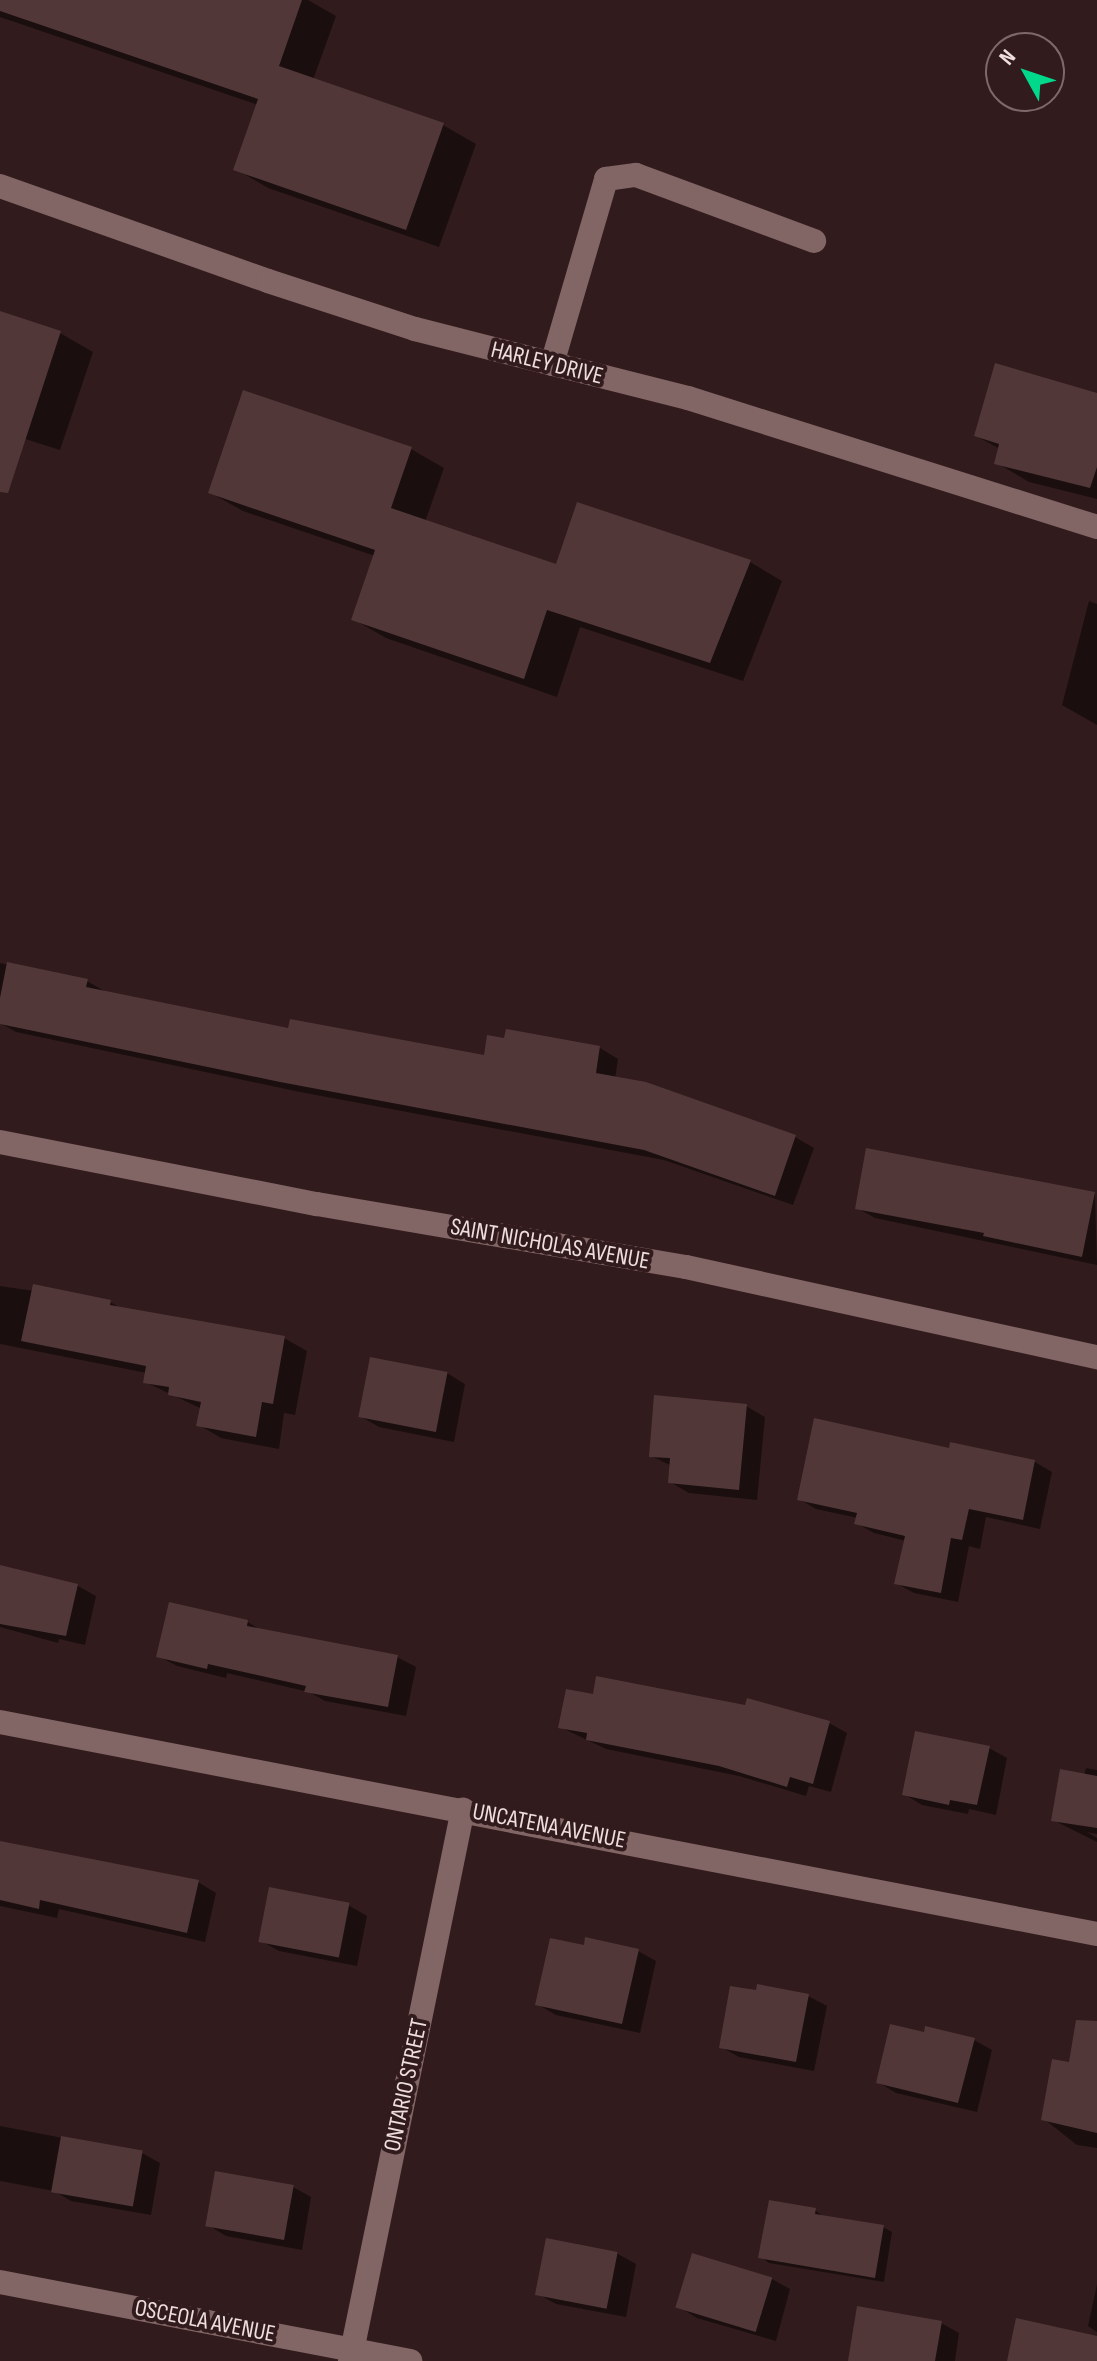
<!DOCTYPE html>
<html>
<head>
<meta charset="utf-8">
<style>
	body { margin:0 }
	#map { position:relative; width:1097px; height:2361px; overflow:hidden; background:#321b1c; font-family:"Sofia Sans Condensed",sans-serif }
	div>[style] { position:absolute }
	.shadow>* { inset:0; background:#0007 }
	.building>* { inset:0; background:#513738; transform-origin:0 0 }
	.service>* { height:24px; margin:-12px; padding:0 12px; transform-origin:12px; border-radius:12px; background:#826565 }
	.minor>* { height:24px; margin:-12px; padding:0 12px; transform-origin:12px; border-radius:12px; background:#826565 }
	.tertiary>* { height:24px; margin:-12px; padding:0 12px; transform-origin:12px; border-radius:12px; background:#826565 }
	span { translate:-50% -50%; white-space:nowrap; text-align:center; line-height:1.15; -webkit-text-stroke:8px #321b1c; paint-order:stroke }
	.street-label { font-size:24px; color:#efdede }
	.north { position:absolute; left:985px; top:32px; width:80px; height:80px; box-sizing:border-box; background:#321b1c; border:2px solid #7e696a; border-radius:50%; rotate:310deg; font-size:22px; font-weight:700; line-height:32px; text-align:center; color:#efdede }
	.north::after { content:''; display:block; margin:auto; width:28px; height:36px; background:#00d98c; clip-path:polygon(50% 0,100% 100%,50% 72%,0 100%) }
</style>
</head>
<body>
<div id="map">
	<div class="shadow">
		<div style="clip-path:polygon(0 0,308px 0,336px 16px,313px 80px,443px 125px,476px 144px,439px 247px,268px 188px,236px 169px,258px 105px,0 17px)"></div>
		<div style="clip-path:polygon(0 313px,60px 333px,93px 352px,60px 450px,0 431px)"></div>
		<div style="clip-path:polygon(1097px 395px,1097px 499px,1029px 482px,997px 463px,1000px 449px,976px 436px)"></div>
		<div style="clip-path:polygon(411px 449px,444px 468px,425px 522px,558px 567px,750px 562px,782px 581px,743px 681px,580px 627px,557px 697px,386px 638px,353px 619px,375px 556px,243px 511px,211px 493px)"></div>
		<div style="clip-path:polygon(1089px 601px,1097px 604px,1097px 725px,1062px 705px)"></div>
		<div style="clip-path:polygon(0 963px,87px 981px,106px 992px,290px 1031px,485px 1058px,506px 1041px,508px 1032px,600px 1048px,618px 1059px,615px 1079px,646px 1084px,795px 1137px,814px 1148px,793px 1205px,664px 1160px,300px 1092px,16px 1032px,0 1023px)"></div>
		<div style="clip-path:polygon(868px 1150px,1095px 1194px,1097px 1265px,875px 1218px,857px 1208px)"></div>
		<div style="clip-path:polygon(0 1286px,110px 1302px,124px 1310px,284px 1338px,307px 1351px,295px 1415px,284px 1413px,279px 1449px,221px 1438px,199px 1425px,202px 1409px,145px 1382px,147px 1373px,0 1344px)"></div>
		<div style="clip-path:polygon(447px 1373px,465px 1384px,454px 1442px,379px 1427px,360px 1416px)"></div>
		<div style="clip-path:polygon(746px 1406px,765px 1417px,757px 1500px,689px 1493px,670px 1482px,672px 1466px,651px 1456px)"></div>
		<div style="clip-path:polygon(952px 1445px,1035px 1462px,1052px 1472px,1040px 1529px,986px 1517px,980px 1549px,969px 1546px,958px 1602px,914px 1593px,896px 1583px,906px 1541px,874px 1533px,856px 1523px,858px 1518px,816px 1509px,799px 1499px,951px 1450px)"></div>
		<div style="clip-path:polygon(0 1567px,78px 1586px,96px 1596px,85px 1645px,59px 1639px,58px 1643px,0 1627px)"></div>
		<div style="clip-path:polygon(248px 1622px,262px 1631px,397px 1657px,416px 1667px,406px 1716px,325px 1701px,309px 1692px,227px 1673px,226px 1678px,177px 1666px,158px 1656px)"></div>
		<div style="clip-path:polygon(594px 1696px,746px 1708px,829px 1723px,847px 1733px,831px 1792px,809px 1786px,806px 1796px,739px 1776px,606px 1749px,560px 1727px)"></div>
		<div style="clip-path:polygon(989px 1748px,1007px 1758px,996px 1815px,969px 1809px,968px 1814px,922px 1805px,904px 1794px)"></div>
		<div style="clip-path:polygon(1086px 1768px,1097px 1770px,1097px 1834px,1087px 1832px,1097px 1838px,1097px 1842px,1053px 1820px,1084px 1776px)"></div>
		<div style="clip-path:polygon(0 1843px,198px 1882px,216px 1893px,205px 1942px,59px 1909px,57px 1918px,0 1906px)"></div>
		<div style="clip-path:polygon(348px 1905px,367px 1916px,357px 1966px,279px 1951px,261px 1941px)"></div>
		<div style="clip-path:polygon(638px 1951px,656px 1961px,640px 2033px,556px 2015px,537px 2004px)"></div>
		<div style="clip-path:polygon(808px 1996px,827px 2006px,814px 2071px,739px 2057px,721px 2047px)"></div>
		<div style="clip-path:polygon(925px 2035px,974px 2040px,992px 2050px,977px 2112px,896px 2093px,878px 2082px)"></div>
		<div style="clip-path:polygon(1097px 2070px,1097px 2148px,1077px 2145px,1044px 2119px)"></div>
		<div style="clip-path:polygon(0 2126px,142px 2153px,160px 2163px,151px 2215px,71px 2201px,54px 2191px,0 2181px)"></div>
		<div style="clip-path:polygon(293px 2187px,311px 2197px,302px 2250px,226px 2236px,208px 2225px)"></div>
		<div style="clip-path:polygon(815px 2210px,824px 2217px,883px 2227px,892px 2232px,884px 2282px,769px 2263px,761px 2257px)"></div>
		<div style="clip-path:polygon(548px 2241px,618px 2254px,636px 2264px,626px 2317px,556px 2304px,538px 2294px)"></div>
		<div style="clip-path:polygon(772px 2279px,790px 2289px,776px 2341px,697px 2318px,679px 2307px)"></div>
		<div style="clip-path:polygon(1097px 2284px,1097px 2332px,1088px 2326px)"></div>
		<div style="clip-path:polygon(941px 2323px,959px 2333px,955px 2361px,850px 2361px)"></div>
	</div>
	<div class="building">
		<div style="clip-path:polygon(0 0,302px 0,279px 66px,444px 123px,406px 230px,233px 170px,258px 99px,0 11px)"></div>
		<div style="clip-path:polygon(0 311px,61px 331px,8px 493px,0 492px)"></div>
		<div style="clip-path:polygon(995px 363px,1097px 393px,1097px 467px,1090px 488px,994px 464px,999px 444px,974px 436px)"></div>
		<div style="clip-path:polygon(243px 390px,412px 447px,391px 508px,556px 564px,577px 502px,751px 560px,710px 663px,547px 610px,524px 679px,351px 620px,375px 550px,208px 493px)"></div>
		<div style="clip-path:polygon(7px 962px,88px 979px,86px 987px,288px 1028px,290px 1019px,484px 1055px,487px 1035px,504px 1038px,506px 1029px,600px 1046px,596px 1073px,646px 1082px,796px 1135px,775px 1196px,644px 1150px,280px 1082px,0 1024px,0 998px)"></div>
		<div style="clip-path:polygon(866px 1148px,1095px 1192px,1082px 1257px,983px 1236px,984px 1233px,855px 1209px)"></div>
		<div style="clip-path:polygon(33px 1284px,111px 1300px,110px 1305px,285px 1336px,273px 1404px,262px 1402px,256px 1437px,196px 1426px,201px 1402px,168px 1395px,169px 1387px,143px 1383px,146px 1366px,21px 1341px)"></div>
		<div style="left:370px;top:1357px;width:79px;height:61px;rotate:11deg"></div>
		<div style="clip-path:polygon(654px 1395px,747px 1404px,739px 1490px,668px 1483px,670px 1458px,649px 1457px)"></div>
		<div style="clip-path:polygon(814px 1418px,949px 1448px,950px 1442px,1035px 1460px,1023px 1520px,969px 1509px,962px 1540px,951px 1538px,941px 1593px,894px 1584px,905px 1536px,854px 1524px,857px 1513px,797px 1500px)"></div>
		<div style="clip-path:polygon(0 1565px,78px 1584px,66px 1636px,0 1624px)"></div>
		<div style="clip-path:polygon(169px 1602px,248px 1620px,247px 1626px,398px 1655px,388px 1707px,304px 1692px,306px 1686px,208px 1664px,207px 1669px,156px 1657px)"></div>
		<div style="clip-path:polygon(596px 1676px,745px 1705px,747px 1698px,830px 1721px,813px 1784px,790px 1777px,787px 1787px,719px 1766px,586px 1740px,587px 1733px,558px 1728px,566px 1689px,593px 1694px)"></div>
		<div style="clip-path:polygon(915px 1731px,990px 1746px,977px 1805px,950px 1800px,949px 1805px,902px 1795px)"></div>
		<div style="clip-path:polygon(1060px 1769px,1097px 1776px,1097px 1828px,1051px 1821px)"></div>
		<div style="clip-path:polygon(0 1841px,199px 1880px,187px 1933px,40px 1900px,39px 1909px,0 1900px)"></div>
		<div style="left:269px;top:1887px;width:82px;height:56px;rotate:11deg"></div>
		<div style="clip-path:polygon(585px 1937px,639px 1949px,622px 2024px,535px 2005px,550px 1938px,584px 1945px)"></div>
		<div style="clip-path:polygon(757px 1984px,809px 1994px,796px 2062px,719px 2048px,730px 1986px,756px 1990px)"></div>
		<div style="clip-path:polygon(1076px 2020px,1097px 2021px,1097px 2133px,1041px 2120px,1052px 2059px,1069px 2062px)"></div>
		<div style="clip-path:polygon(890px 2024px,924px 2032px,925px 2026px,975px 2038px,958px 2103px,876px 2083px)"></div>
		<div style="left:61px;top:2136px;width:83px;height:57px;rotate:10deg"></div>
		<div style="left:215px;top:2171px;width:80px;height:56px;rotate:10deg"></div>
		<div style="clip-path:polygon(769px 2200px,816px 2208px,815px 2214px,884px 2225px,875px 2278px,758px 2258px)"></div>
		<div style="left:546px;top:2238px;width:73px;height:58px;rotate:11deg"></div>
		<div style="left:692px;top:2253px;width:84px;height:57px;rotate:17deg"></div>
		<div style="clip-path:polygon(857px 2306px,942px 2321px,935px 2361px,848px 2361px)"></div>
		<div style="clip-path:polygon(1016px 2318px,1097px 2336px,1097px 2361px,1007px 2361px)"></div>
	</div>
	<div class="service">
		<div style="left:552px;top:364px;width:193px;rotate:-73.7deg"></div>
		<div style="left:606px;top:179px;width:30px;rotate:-8deg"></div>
		<div style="left:636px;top:175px;width:190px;rotate:20.3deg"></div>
	</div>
	<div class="minor">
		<div style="left:0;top:186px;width:284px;rotate:19.5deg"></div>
		<div style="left:268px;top:281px;width:155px;rotate:18.1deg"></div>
		<div style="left:415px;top:329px;width:282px;rotate:14.2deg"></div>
		<div style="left:688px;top:398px;width:429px;rotate:17.5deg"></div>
		<div style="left:0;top:1722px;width:1117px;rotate:10.94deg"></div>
		<div style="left:0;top:2282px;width:418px;rotate:10.9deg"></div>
		<div style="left:350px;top:2361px;width:563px;rotate:-78.43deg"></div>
	</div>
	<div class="tertiary">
		<div style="left:0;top:1142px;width:323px;rotate:11.1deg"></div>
		<div style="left:317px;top:1204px;width:374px;rotate:9.7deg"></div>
		<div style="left:686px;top:1267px;width:421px;rotate:12.4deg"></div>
	</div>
	<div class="street-label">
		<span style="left:547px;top:363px;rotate:14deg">HARLEY DRIVE</span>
		<span style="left:550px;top:1244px;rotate:10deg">SAINT NICHOLAS AVENUE</span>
		<span style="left:549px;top:1826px;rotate:11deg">UNCATENA AVENUE</span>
		<span style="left:406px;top:2085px;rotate:-78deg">ONTARIO STREET</span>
		<span style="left:205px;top:2321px;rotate:11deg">OSCEOLA AVENUE</span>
	</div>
	<div class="north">N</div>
</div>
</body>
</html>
